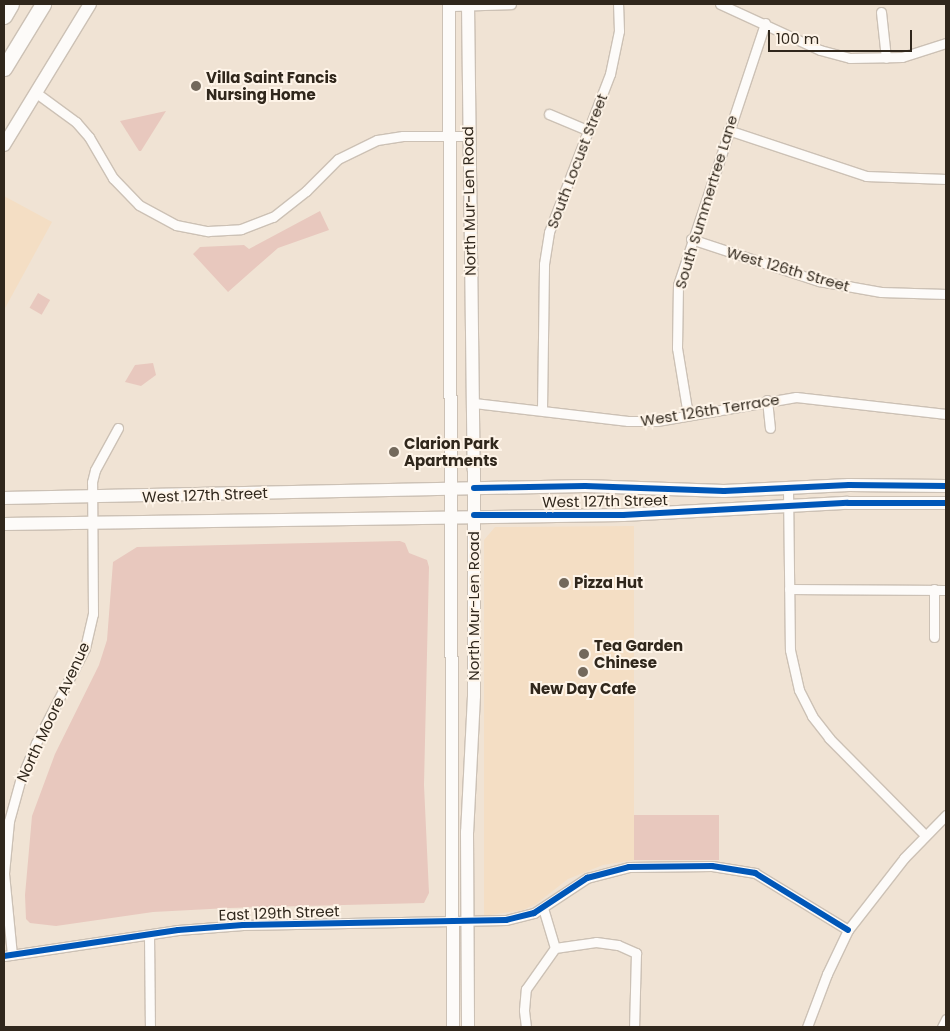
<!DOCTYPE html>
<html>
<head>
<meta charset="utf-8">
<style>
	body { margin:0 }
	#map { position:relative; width:950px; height:1031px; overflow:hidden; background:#f0e3d4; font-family:Poppins,sans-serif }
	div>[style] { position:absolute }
	.built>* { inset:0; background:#f4dec4 }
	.green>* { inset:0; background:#e8c8be; transform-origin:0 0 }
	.roads { filter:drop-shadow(1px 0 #ccc1b5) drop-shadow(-1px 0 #ccc1b5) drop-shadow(0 1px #ccc1b5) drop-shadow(0 -1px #ccc1b5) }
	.street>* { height:9px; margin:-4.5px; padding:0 4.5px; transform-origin:4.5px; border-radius:4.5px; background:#fdfbf9 }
	.secondary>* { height:12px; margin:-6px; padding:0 6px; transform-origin:6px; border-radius:6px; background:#fdfbf9 }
	.highway>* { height:15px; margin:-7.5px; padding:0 7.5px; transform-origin:7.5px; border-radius:7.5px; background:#fdfbf9 }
	.cycleway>* { height:6px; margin:-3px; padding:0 3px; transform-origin:3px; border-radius:3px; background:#0057b8 }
	.dots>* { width:14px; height:14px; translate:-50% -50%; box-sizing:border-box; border:2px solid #fef4e8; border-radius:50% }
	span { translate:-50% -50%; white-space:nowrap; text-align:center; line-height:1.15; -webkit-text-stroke:4px #fef4e8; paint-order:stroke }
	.poi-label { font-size:15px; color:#30271c; font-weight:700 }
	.left { translate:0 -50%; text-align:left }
	.street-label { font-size:15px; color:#30271c }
	.frame { position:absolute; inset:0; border:5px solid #30271c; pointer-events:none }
	.scale { position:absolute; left:768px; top:30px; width:144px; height:22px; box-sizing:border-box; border:2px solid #30271c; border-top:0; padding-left:6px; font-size:15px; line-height:18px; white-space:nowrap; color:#30271c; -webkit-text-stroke:4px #fef4e8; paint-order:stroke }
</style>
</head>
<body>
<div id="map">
	<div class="built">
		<div style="clip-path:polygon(4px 196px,52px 222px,4px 310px)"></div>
		<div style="clip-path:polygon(634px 526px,634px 860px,603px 865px,568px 879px,536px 904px,523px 910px,484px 916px,484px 540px,495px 527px)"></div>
	</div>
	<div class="green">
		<div style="clip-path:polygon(166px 111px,141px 151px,139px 151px,120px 121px)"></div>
		<div style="clip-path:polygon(320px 211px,329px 230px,278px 248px,228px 292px,193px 254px,200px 247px,244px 245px,249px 249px)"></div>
		<div style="left:38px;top:293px;width:14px;height:17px;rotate:30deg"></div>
		<div style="clip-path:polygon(153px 363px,156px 375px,141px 386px,125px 382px,135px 365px)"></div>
		<div style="clip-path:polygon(400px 541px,405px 543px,409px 553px,427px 560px,429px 567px,424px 785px,429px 893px,424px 903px,229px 908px,153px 912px,56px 926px,30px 923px,26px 919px,25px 895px,32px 816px,55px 754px,99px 665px,107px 640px,113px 562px,137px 547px)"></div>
		<div style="left:634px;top:815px;width:85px;height:45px"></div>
	</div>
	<div class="roads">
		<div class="street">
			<div style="left:720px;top:4px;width:110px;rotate:24.7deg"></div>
			<div style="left:820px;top:50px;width:31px;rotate:15deg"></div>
			<div style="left:850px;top:58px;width:52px;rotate:-1.1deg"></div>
			<div style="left:902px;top:57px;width:46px;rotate:-17.7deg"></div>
			<div style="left:449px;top:6px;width:62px;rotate:-1.8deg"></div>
			<div style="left:881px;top:12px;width:46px;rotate:83.8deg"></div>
			<div style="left:35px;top:92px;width:51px;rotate:36.2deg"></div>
			<div style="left:76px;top:122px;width:20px;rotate:49deg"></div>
			<div style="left:89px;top:137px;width:48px;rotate:59.7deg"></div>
			<div style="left:113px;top:178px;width:37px;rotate:46deg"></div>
			<div style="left:139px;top:205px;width:42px;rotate:28.4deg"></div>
			<div style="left:176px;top:225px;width:33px;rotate:11deg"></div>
			<div style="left:208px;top:231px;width:33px;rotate:-3deg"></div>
			<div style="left:241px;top:229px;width:34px;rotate:-21deg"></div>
			<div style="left:273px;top:217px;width:42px;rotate:-38.2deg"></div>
			<div style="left:306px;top:191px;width:45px;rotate:-45deg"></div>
			<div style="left:338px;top:159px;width:43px;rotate:-26deg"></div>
			<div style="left:377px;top:140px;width:26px;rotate:-9deg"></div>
			<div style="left:403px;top:136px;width:65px"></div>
			<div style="left:549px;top:114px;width:41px;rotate:22.8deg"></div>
			<div style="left:728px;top:130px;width:145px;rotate:18.4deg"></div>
			<div style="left:866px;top:176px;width:80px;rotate:2.1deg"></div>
			<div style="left:691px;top:239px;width:135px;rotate:18.2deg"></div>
			<div style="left:819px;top:281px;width:63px;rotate:10.1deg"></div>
			<div style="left:881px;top:292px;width:65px;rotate:1.8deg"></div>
			<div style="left:767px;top:400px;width:28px;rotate:84deg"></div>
			<div style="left:474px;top:403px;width:155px;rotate:6.7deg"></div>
			<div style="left:628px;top:421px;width:29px"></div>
			<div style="left:657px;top:421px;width:141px;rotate:-9.8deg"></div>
			<div style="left:796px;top:397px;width:151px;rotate:6.5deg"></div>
			<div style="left:542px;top:410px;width:146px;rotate:-89.2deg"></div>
			<div style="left:544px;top:264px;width:32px;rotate:-81deg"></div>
			<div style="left:549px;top:232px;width:169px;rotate:-68.9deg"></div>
			<div style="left:610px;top:74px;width:44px;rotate:-78.2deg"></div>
			<div style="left:619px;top:31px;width:27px;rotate:-92deg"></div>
			<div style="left:688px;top:415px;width:68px;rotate:-99.3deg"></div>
			<div style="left:677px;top:348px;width:63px;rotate:-89.1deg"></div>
			<div style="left:678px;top:285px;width:276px;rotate:-71.6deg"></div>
			<div style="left:788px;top:489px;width:161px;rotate:89.3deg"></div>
			<div style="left:790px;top:650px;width:41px;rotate:77.3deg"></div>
			<div style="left:799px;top:690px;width:29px;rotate:63deg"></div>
			<div style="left:812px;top:716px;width:28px;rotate:52deg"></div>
			<div style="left:829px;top:738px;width:136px;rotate:45.3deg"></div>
			<div style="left:789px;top:589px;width:157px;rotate:0.4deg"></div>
			<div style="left:934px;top:637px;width:48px;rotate:-90deg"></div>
			<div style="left:149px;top:935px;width:92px;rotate:89.4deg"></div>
			<div style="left:555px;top:948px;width:41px;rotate:-8.3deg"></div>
			<div style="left:596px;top:942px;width:22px;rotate:8deg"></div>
			<div style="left:618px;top:945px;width:20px;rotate:24deg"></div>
			<div style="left:636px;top:953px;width:74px;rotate:91.5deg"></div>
			<div style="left:12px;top:955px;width:82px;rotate:-95.6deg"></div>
			<div style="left:4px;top:873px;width:52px;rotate:-84.5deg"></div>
			<div style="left:9px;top:821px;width:41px;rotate:-74.6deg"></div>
			<div style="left:20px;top:781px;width:41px;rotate:-67.2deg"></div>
			<div style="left:36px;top:743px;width:107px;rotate:-62.7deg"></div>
			<div style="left:85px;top:648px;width:35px;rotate:-77deg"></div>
			<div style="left:93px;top:614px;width:132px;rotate:-90.4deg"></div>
			<div style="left:92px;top:482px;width:12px;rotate:-76deg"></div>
			<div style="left:95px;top:470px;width:48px;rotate:-61.3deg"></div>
			<div style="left:4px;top:956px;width:176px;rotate:-8.5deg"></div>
			<div style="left:178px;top:930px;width:65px;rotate:-4.4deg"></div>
			<div style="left:243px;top:925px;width:263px;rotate:-1.1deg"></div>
			<div style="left:506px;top:920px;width:29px;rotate:-14deg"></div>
			<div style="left:534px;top:913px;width:64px;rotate:-33.4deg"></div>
			<div style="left:587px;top:878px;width:43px;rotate:-14.7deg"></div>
			<div style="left:629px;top:867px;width:83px;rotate:-0.7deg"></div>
			<div style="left:712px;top:866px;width:44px;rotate:9.2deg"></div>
			<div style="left:755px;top:873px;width:109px;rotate:31.5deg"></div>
			<div style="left:526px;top:1027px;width:17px;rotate:-97deg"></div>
			<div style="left:524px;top:1010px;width:21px;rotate:-85deg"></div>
			<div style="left:526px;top:989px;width:50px;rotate:-54.7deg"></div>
			<div style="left:555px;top:948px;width:42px;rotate:-106.7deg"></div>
			<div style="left:807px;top:1027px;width:57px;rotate:-69.3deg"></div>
			<div style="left:827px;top:974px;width:49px;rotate:-64.5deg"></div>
			<div style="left:848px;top:930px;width:91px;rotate:-52.1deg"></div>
			<div style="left:904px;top:858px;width:60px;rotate:-45.7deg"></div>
			<div style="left:942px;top:1027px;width:9px;rotate:-63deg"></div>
		</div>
		<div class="secondary">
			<div style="left:449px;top:4px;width:1023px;rotate:89.78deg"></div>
			<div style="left:468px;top:4px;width:466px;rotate:89.3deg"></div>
			<div style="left:474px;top:470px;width:226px;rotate:90deg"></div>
			<div style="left:474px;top:696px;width:136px;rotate:92.9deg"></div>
			<div style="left:467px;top:832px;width:195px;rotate:89.7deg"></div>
			<div style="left:4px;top:145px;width:165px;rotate:-58.6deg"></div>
			<div style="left:4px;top:498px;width:581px;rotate:-1.18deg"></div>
			<div style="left:585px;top:486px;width:139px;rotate:2.1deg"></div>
			<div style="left:724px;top:491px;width:125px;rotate:-2.7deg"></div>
			<div style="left:849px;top:485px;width:97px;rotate:0.6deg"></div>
			<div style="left:4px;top:524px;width:619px;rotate:-0.83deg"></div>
			<div style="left:623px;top:515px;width:225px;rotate:-3.1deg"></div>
			<div style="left:848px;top:503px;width:98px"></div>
		</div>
		<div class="highway">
			<div style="left:4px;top:16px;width:14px;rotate:-60deg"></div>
			<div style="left:4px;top:68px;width:75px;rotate:-58.6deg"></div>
		</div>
	</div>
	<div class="cycleway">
		<div style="left:474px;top:488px;width:111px;rotate:-1deg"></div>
		<div style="left:585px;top:486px;width:139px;rotate:2.1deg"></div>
		<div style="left:724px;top:491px;width:125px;rotate:-2.7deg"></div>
		<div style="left:849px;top:485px;width:97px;rotate:0.6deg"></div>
		<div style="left:474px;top:515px;width:149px"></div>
		<div style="left:623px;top:515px;width:225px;rotate:-3.1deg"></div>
		<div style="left:848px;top:503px;width:98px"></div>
		<div style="left:4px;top:956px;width:176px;rotate:-8.5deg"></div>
		<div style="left:178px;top:930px;width:65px;rotate:-4.4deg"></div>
		<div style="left:243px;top:925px;width:263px;rotate:-1.1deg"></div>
		<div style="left:506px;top:920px;width:29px;rotate:-14deg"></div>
		<div style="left:534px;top:913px;width:64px;rotate:-33.4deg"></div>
		<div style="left:587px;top:878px;width:43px;rotate:-14.7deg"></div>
		<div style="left:629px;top:867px;width:83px;rotate:-0.7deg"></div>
		<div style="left:712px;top:866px;width:44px;rotate:9.2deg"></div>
		<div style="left:755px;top:873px;width:109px;rotate:31.5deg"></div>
	</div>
	<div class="dots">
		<div style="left:196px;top:86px;background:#73695c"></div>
		<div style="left:394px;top:452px;background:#73695c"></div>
		<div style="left:564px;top:583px;background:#73695c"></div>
		<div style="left:584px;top:654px;background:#73695c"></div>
		<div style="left:583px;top:672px;background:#73695c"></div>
	</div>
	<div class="poi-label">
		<span class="left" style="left:206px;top:86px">Villa Saint Fancis<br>Nursing Home</span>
		<span class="left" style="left:404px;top:452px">Clarion Park<br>Apartments</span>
		<span class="left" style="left:574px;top:583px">Pizza Hut</span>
		<span class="left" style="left:594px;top:654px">Tea Garden<br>Chinese</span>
		<span style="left:583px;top:689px">New Day Cafe</span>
	</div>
	<div class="street-label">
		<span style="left:577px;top:161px;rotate:-69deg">South Locust Street</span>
		<span style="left:469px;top:201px;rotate:-91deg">North Mur-Len Road</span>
		<span style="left:706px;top:202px;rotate:-73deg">South Summertree Lane</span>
		<span style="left:788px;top:269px;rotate:16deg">West 126th Street</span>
		<span style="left:710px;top:410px;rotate:-9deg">West 126th Terrace</span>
		<span style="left:205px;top:495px;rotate:-2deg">West 127th Street</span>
		<span style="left:605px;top:501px;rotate:-1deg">West 127th Street</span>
		<span style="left:474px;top:606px;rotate:-90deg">North Mur-Len Road</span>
		<span style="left:53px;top:712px;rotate:-65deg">North Moore Avenue</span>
		<span style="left:279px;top:913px;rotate:-2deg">East 129th Street</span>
	</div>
	<div class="frame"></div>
	<div class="scale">100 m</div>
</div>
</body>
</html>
